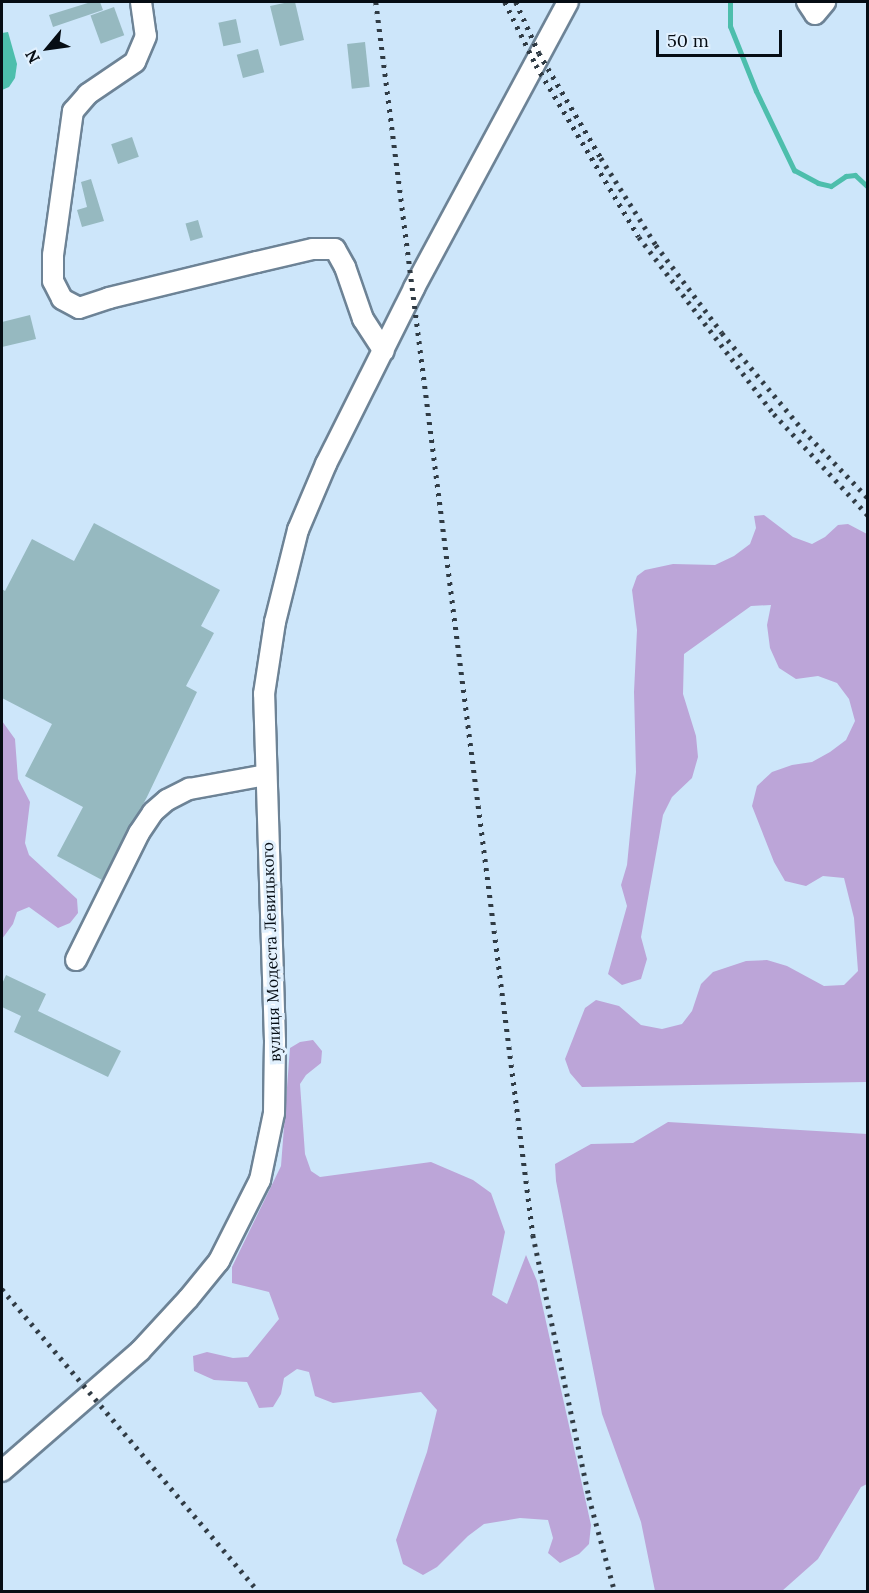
<!DOCTYPE html>
<html>
<head>
<meta charset="utf-8">
<style>
	body { margin:0 }
	#map { position:relative; width:869px; height:1593px; overflow:hidden; background:#cde6fa; font-family:Lora,serif }
	div>[style] { position:absolute }
	.green>* { inset:0; background:#bca5d8 }
	.water>* { inset:0; background:#4dbeac }
	.stream>* { height:5px; margin:-2.5px; padding:0 2.5px; transform-origin:2.5px; border-radius:2.5px; background:#4dbeac }
	.building>* { inset:0; background:#96b9c0; transform-origin:0 0 }
	.roads { filter:drop-shadow(2px 0 #6d8396) drop-shadow(-2px 0 #6d8396) drop-shadow(0 2px #6d8396) drop-shadow(0 -2px #6d8396) }
	.minor>* { height:20px; margin:-10px; padding:0 10px; transform-origin:10px; border-radius:10px; background:#fff }
	.rail>* { height:4.5px; margin-top:-2.25px; transform-origin:0; background:repeating-linear-gradient(90deg,#303b44 0 3px,transparent 0 9px) }
	span { translate:-50% -50%; white-space:nowrap; text-align:center; line-height:1.15; -webkit-text-stroke:6px #e2f1fe; paint-order:stroke }
	.street-label { font-size:16px; color:#060d14 }
	.frame { position:absolute; inset:0; border:3px solid #060d14; pointer-events:none }
	.north { position:absolute; left:18px; top:18px; width:60px; height:60px; -webkit-text-stroke:4px #e2f1fe; paint-order:stroke; rotate:241deg; font-size:16px; font-weight:700; line-height:24px; text-align:center; color:#060d14 }
	.north::after { content:''; display:block; margin:auto; width:21px; height:27px; background:#060d14; clip-path:polygon(50% 0,100% 100%,50% 72%,0 100%) }
	.scale { position:absolute; left:656px; top:30px; width:126px; height:27px; box-sizing:border-box; border:3px solid #060d14; border-top:0; padding-left:8px; font-size:18px; line-height:21px; white-space:nowrap; color:#060d14; -webkit-text-stroke:4px #e2f1fe; paint-order:stroke }
</style>
</head>
<body>
<div id="map">
	<div class="green">
		<div style="clip-path:polygon(764px 515px,793px 537px,812px 544px,825px 537px,838px 525px,848px 524px,867px 534px,867px 1082px,582px 1087px,570px 1073px,565px 1059px,585px 1008px,596px 1000px,619px 1006px,641px 1025px,662px 1029px,682px 1024px,692px 1011px,701px 984px,713px 972px,746px 961px,767px 960px,787px 966px,824px 986px,844px 985px,858px 971px,854px 918px,844px 878px,823px 876px,806px 886px,785px 881px,774px 862px,752px 806px,757px 786px,772px 772px,792px 765px,812px 762px,830px 752px,846px 740px,855px 721px,849px 699px,837px 683px,818px 676px,796px 679px,779px 668px,770px 648px,767px 625px,771px 605px,751px 606px,684px 654px,683px 694px,696px 736px,698px 757px,692px 778px,672px 797px,663px 815px,641px 937px,647px 959px,641px 979px,622px 985px,608px 974px,627px 906px,621px 885px,627px 865px,636px 772px,634px 692px,637px 630px,632px 590px,637px 576px,645px 570px,673px 564px,715px 565px,734px 556px,750px 544px,756px 528px,754px 516px)"></div>
		<div style="clip-path:polygon(2px 721px,15px 739px,18px 779px,30px 802px,25px 843px,29px 855px,77px 899px,78px 913px,70px 923px,58px 928px,29px 907px,17px 912px,13px 924px,2px 939px)"></div>
		<div style="clip-path:polygon(313px 1040px,322px 1051px,321px 1063px,306px 1075px,300px 1084px,305px 1154px,311px 1171px,320px 1177px,431px 1162px,473px 1180px,491px 1193px,505px 1232px,492px 1295px,507px 1304px,526px 1255px,537px 1281px,591px 1525px,589px 1544px,579px 1554px,560px 1563px,548px 1553px,553px 1538px,548px 1520px,520px 1518px,484px 1524px,468px 1536px,437px 1567px,423px 1575px,403px 1564px,396px 1540px,427px 1452px,437px 1410px,421px 1392px,333px 1403px,315px 1396px,309px 1372px,297px 1369px,284px 1378px,281px 1394px,273px 1407px,259px 1408px,247px 1382px,214px 1380px,194px 1371px,193px 1356px,207px 1352px,233px 1358px,248px 1357px,279px 1319px,269px 1292px,232px 1283px,232px 1267px,281px 1166px,290px 1048px,300px 1042px)"></div>
		<div style="clip-path:polygon(668px 1122px,867px 1134px,867px 1484px,861px 1487px,818px 1559px,782px 1591px,655px 1591px,641px 1522px,602px 1414px,556px 1181px,555px 1164px,591px 1144px,633px 1143px)"></div>
	</div>
	<div class="water">
		<div style="clip-path:polygon(8px 32px,17px 64px,15px 78px,9px 87px,2px 90px,2px 33px)"></div>
	</div>
	<div class="stream">
		<div style="left:730px;top:2px;width:24px;rotate:90deg"></div>
		<div style="left:730px;top:26px;width:70px;rotate:68.2deg"></div>
		<div style="left:756px;top:91px;width:88px;rotate:64.3deg"></div>
		<div style="left:794px;top:170px;width:27px;rotate:28deg"></div>
		<div style="left:818px;top:183px;width:13px;rotate:13deg"></div>
		<div style="left:831px;top:186px;width:18px;rotate:-34deg"></div>
		<div style="left:846px;top:176px;width:9px;rotate:-6deg"></div>
		<div style="left:855px;top:175px;width:18px;rotate:43deg"></div>
	</div>
	<div class="building">
		<div style="clip-path:polygon(91px 2px,100px 2px,103px 10px,53px 27px,49px 15px)"></div>
		<div style="clip-path:polygon(289px 2px,295px 2px,304px 40px,280px 46px,270px 6px)"></div>
		<div style="left:114px;top:7px;width:30px;height:25px;rotate:70deg"></div>
		<div style="left:236px;top:19px;width:24px;height:18px;rotate:78deg"></div>
		<div style="left:365px;top:42px;width:45px;height:18px;rotate:84deg"></div>
		<div style="left:258px;top:49px;width:24px;height:22px;rotate:75deg"></div>
		<div style="left:132px;top:137px;width:21px;height:22px;rotate:71deg"></div>
		<div style="clip-path:polygon(91px 179px,104px 221px,82px 227px,77px 210px,87px 207px,81px 182px)"></div>
		<div style="left:198px;top:220px;width:18px;height:13px;rotate:74deg"></div>
		<div style="clip-path:polygon(30px 315px,36px 339px,2px 347px,2px 322px)"></div>
		<div style="clip-path:polygon(94px 523px,220px 590px,201px 626px,214px 633px,186px 686px,197px 692px,147px 797px,102px 880px,57px 856px,83px 807px,25px 776px,52px 724px,2px 698px,2px 589px,5px 591px,32px 539px,74px 561px)"></div>
		<div style="clip-path:polygon(6px 975px,46px 994px,38px 1011px,121px 1051px,108px 1077px,14px 1032px,21px 1016px,2px 1007px,2px 984px)"></div>
	</div>
	<div class="roads">
		<div class="minor">
			<div style="left:141px;top:2px;width:34px;rotate:82deg"></div>
			<div style="left:146px;top:36px;width:28px;rotate:113deg"></div>
			<div style="left:135px;top:62px;width:57px;rotate:145.8deg"></div>
			<div style="left:88px;top:94px;width:23px;rotate:131deg"></div>
			<div style="left:73px;top:111px;width:145px;rotate:97.9deg"></div>
			<div style="left:53px;top:255px;width:26px;rotate:90deg"></div>
			<div style="left:53px;top:281px;width:20px;rotate:63deg"></div>
			<div style="left:62px;top:299px;width:19px;rotate:28deg"></div>
			<div style="left:79px;top:308px;width:32px;rotate:-18deg"></div>
			<div style="left:109px;top:298px;width:152px;rotate:-13.7deg"></div>
			<div style="left:257px;top:262px;width:57px;rotate:-13.1deg"></div>
			<div style="left:313px;top:249px;width:22px"></div>
			<div style="left:335px;top:249px;width:21px;rotate:61deg"></div>
			<div style="left:345px;top:267px;width:55px;rotate:70.9deg"></div>
			<div style="left:363px;top:319px;width:38px;rotate:57deg"></div>
			<div style="left:807px;top:2px;width:14px;rotate:56deg"></div>
			<div style="left:815px;top:14px;width:16px;rotate:-50deg"></div>
			<div style="left:76px;top:960px;width:142px;rotate:-63.6deg"></div>
			<div style="left:139px;top:833px;width:25px;rotate:-56deg"></div>
			<div style="left:153px;top:812px;width:18px;rotate:-41deg"></div>
			<div style="left:167px;top:800px;width:25px;rotate:-27deg"></div>
			<div style="left:189px;top:789px;width:78px;rotate:-10.3deg"></div>
			<div style="left:2px;top:1471px;width:183px;rotate:-41deg"></div>
			<div style="left:140px;top:1351px;width:71px;rotate:-47.3deg"></div>
			<div style="left:188px;top:1299px;width:49px;rotate:-50.8deg"></div>
			<div style="left:219px;top:1261px;width:91px;rotate:-63.2deg"></div>
			<div style="left:260px;top:1180px;width:68px;rotate:-78.2deg"></div>
			<div style="left:274px;top:1113px;width:72px;rotate:-89.2deg"></div>
			<div style="left:275px;top:1041px;width:347px;rotate:-91.8deg"></div>
			<div style="left:264px;top:694px;width:73px;rotate:-81.3deg"></div>
			<div style="left:275px;top:622px;width:95px;rotate:-76deg"></div>
			<div style="left:298px;top:530px;width:72px;rotate:-67deg"></div>
			<div style="left:326px;top:464px;width:197px;rotate:-63.4deg"></div>
			<div style="left:414px;top:288px;width:325px;rotate:-61.7deg"></div>
		</div>
	</div>
	<div class="rail">
		<div style="left:376px;top:2px;width:1243px;rotate:82.74deg"></div>
		<div style="left:533px;top:1235px;width:268px;rotate:77.9deg"></div>
		<div style="left:589px;top:1497px;width:98px;rotate:74.7deg"></div>
		<div style="left:505px;top:2px;width:70px;rotate:63.8deg"></div>
		<div style="left:536px;top:65px;width:200px;rotate:59.1deg"></div>
		<div style="left:639px;top:237px;width:223px;rotate:52.7deg"></div>
		<div style="left:774px;top:414px;width:138px;rotate:47.1deg"></div>
		<div style="left:516px;top:2px;width:56px;rotate:65.7deg"></div>
		<div style="left:539px;top:53px;width:122px;rotate:59.4deg"></div>
		<div style="left:601px;top:158px;width:103px;rotate:57.7deg"></div>
		<div style="left:656px;top:245px;width:110px;rotate:53.1deg"></div>
		<div style="left:722px;top:333px;width:126px;rotate:50.1deg"></div>
		<div style="left:803px;top:430px;width:94px;rotate:46.3deg"></div>
		<div style="left:2px;top:1289px;width:397px;rotate:49.7deg"></div>
	</div>
	<div class="street-label">
		<span style="left:271px;top:952px;rotate:-92deg">вулиця Модеста Левицького</span>
	</div>
	<div class="frame"></div>
	<div class="north">N</div>
	<div class="scale">50 m</div>
</div>
</body>
</html>
